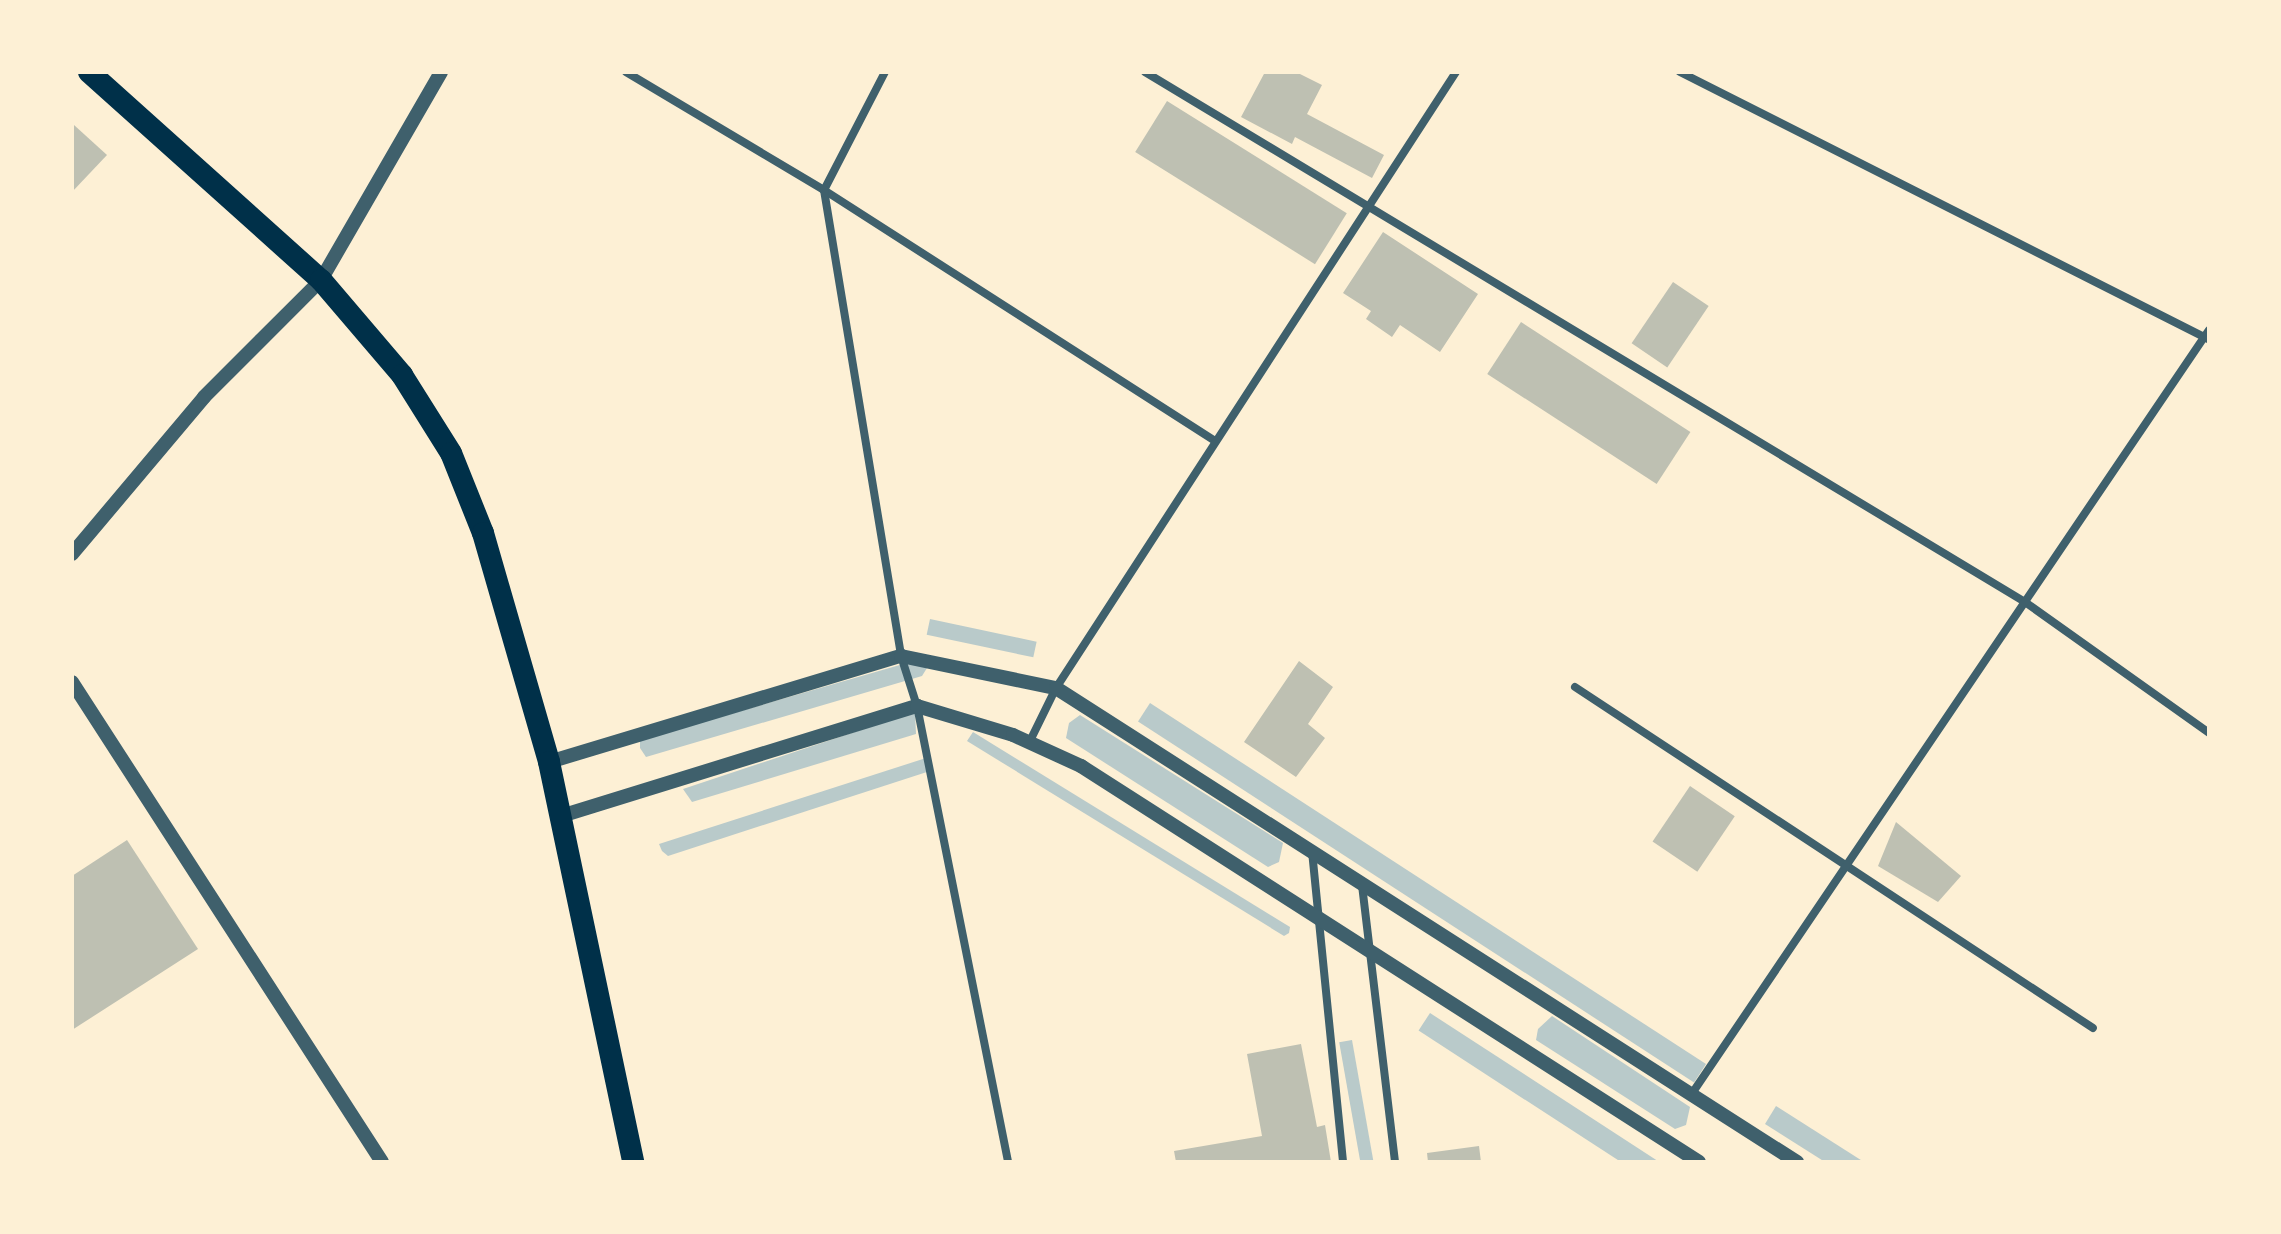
<!DOCTYPE html>
<html>
<head>
<meta charset="utf-8">
<style>
	body { margin:0 }
	#map { position:relative; width:2281px; height:1234px; overflow:hidden; background:#fdf0d5; font-family:Jost,sans-serif }
	div>[style] { position:absolute }
	.green>* { inset:0; background:#b9caca; transform-origin:0 0 }
	.building>* { inset:0; background:#bec0b2; transform-origin:0 0 }
	.minor>* { height:8px; margin:-4px; padding:0 4px; transform-origin:4px; border-radius:4px; background:#3f606c }
	.tertiary>* { height:14px; margin:-7px; padding:0 7px; transform-origin:7px; border-radius:7px; background:#3f606c }
	.trunk>* { height:22px; margin:-11px; padding:0 11px; transform-origin:11px; border-radius:11px; background:#003049 }
	span { translate:-50% -50%; white-space:nowrap; text-align:center; line-height:1.15; -webkit-text-stroke:7px #fdf0d5; paint-order:stroke }
	.frame { position:absolute; inset:0; border:74px solid #fdf0d5; pointer-events:none }
</style>
</head>
<body>
<div id="map">
	<div class="green">
		<div style="left:930px;top:619px;width:109px;height:16px;rotate:12deg"></div>
		<div style="clip-path:polygon(917px 660px,927px 668px,922px 676px,646px 757px,640px 748px,640px 740px)"></div>
		<div style="left:1150px;top:703px;width:663px;height:22px;rotate:33deg"></div>
		<div style="clip-path:polygon(915px 712px,916px 734px,692px 802px,683px 789px)"></div>
		<div style="clip-path:polygon(1080px 715px,1283px 843px,1279px 862px,1268px 867px,1066px 738px,1069px 723px)"></div>
		<div style="clip-path:polygon(973px 732px,1290px 927px,1289px 933px,1284px 936px,967px 741px)"></div>
		<div style="clip-path:polygon(926px 758px,930px 771px,668px 856px,662px 851px,659px 844px)"></div>
		<div style="left:1430px;top:1013px;width:273px;height:21px;rotate:33deg"></div>
		<div style="clip-path:polygon(1552px 1016px,1690px 1107px,1686px 1125px,1675px 1129px,1536px 1040px,1538px 1029px)"></div>
		<div style="left:1352px;top:1040px;width:124px;height:13px;rotate:80deg"></div>
		<div style="clip-path:polygon(1776px 1106px,1864px 1162px,1825px 1162px,1765px 1124px)"></div>
	</div>
	<div class="building">
		<div style="clip-path:polygon(1265px 72px,1296px 72px,1322px 85px,1307px 114px,1384px 155px,1372px 178px,1295px 137px,1292px 144px,1241px 117px)"></div>
		<div style="left:1167px;top:101px;width:212px;height:60px;rotate:32deg"></div>
		<div style="clip-path:polygon(74px 125px,107px 155px,72px 192px,72px 128px)"></div>
		<div style="clip-path:polygon(1383px 232px,1478px 294px,1440px 352px,1400px 325px,1392px 337px,1366px 319px,1371px 311px,1343px 293px)"></div>
		<div style="left:1673px;top:282px;width:43px;height:74px;rotate:34deg"></div>
		<div style="left:1521px;top:322px;width:202px;height:62px;rotate:33deg"></div>
		<div style="clip-path:polygon(1299px 661px,1333px 687px,1308px 724px,1325px 738px,1296px 777px,1244px 742px)"></div>
		<div style="left:1690px;top:786px;width:54px;height:67px;rotate:34deg"></div>
		<div style="clip-path:polygon(1896px 822px,1961px 876px,1938px 902px,1878px 866px)"></div>
		<div style="clip-path:polygon(127px 840px,198px 949px,72px 1030px,72px 876px)"></div>
		<div style="clip-path:polygon(1301px 1044px,1317px 1127px,1325px 1125px,1331px 1162px,1176px 1162px,1174px 1151px,1262px 1136px,1247px 1054px)"></div>
		<div style="clip-path:polygon(1479px 1146px,1481px 1162px,1428px 1162px,1427px 1153px)"></div>
	</div>
	<div class="minor">
		<div style="left:626px;top:72px;width:230px;rotate:30.8deg"></div>
		<div style="left:824px;top:190px;width:465px;rotate:32.7deg"></div>
		<div style="left:885px;top:72px;width:133px;rotate:117.3deg"></div>
		<div style="left:824px;top:190px;width:472px;rotate:80.6deg"></div>
		<div style="left:901px;top:656px;width:52px;rotate:72.3deg"></div>
		<div style="left:917px;top:706px;width:465px;rotate:78.7deg"></div>
		<div style="left:1145px;top:72px;width:1027px;rotate:31.06deg"></div>
		<div style="left:2025px;top:602px;width:226px;rotate:35.4deg"></div>
		<div style="left:1680px;top:72px;width:592px;rotate:26.82deg"></div>
		<div style="left:1575px;top:687px;width:620px;rotate:33.36deg"></div>
		<div style="left:1029px;top:743px;width:61px;rotate:-63.9deg"></div>
		<div style="left:1056px;top:688px;width:734px;rotate:-57deg"></div>
		<div style="left:1312px;top:851px;width:313px;rotate:84.3deg"></div>
		<div style="left:1362px;top:885px;width:279px;rotate:83.2deg"></div>
		<div style="left:1693px;top:1092px;width:920px;rotate:-55.9deg"></div>
	</div>
	<div class="tertiary">
		<div style="left:72px;top:554px;width:205px;rotate:-49.9deg"></div>
		<div style="left:204px;top:397px;width:165px;rotate:-45deg"></div>
		<div style="left:321px;top:280px;width:240px;rotate:-60deg"></div>
		<div style="left:72px;top:682px;width:571px;rotate:57.14deg"></div>
		<div style="left:549px;top:762px;width:368px;rotate:-16.8deg"></div>
		<div style="left:901px;top:656px;width:158px;rotate:11.7deg"></div>
		<div style="left:1056px;top:688px;width:880px;rotate:32.61deg"></div>
		<div style="left:561px;top:816px;width:373px;rotate:-17.2deg"></div>
		<div style="left:917px;top:706px;width:100px;rotate:16.8deg"></div>
		<div style="left:1013px;top:735px;width:75px;rotate:24.5deg"></div>
		<div style="left:1081px;top:766px;width:734px;rotate:32.65deg"></div>
	</div>
	<div class="trunk">
		<div style="left:89px;top:72px;width:312px;rotate:41.9deg"></div>
		<div style="left:321px;top:280px;width:125px;rotate:49.5deg"></div>
		<div style="left:402px;top:375px;width:92px;rotate:57.9deg"></div>
		<div style="left:451px;top:453px;width:86px;rotate:68.2deg"></div>
		<div style="left:483px;top:533px;width:238px;rotate:73.9deg"></div>
		<div style="left:549px;top:762px;width:409px;rotate:78.1deg"></div>
	</div>
	<div class="frame"></div>
</div>
</body>
</html>
